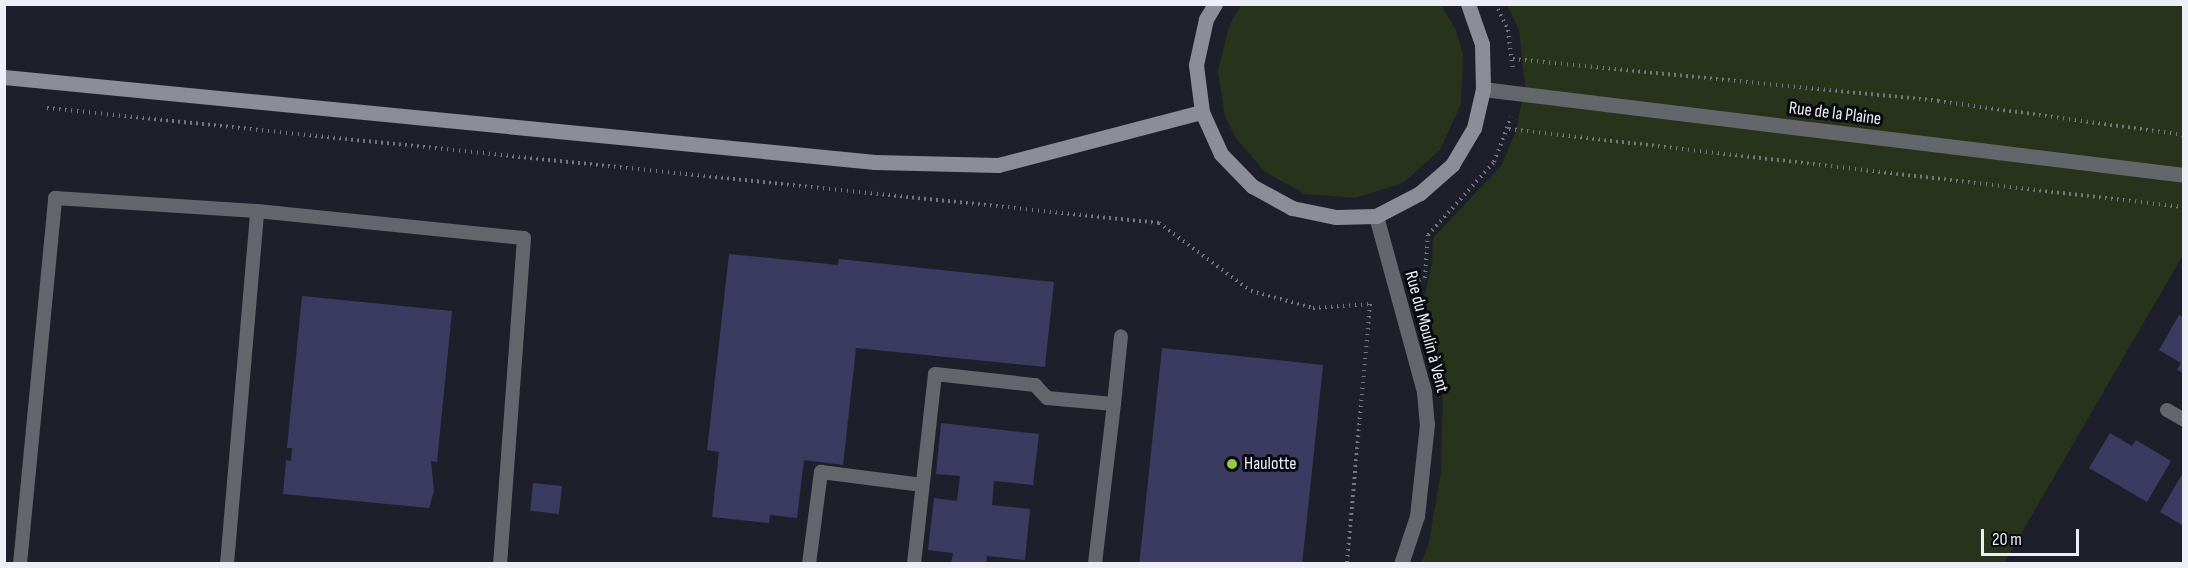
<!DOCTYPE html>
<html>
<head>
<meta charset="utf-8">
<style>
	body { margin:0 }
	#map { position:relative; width:2188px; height:568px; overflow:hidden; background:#1f1f2b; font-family:"Sofia Sans Condensed",sans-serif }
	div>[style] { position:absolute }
	.green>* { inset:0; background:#27331b }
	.building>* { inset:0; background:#3b3a61; transform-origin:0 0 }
	.path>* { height:4px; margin-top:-2px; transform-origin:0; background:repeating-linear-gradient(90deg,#767681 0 1.5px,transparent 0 6px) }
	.lane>* { height:14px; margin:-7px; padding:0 7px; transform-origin:7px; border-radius:7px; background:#65656c }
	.street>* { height:15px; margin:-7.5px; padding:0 7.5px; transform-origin:7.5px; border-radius:7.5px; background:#65656c }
	.secondary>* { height:15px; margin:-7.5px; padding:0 7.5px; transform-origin:7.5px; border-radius:7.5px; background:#8c8d97 }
	.dots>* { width:16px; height:16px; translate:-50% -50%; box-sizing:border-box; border:3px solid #09090f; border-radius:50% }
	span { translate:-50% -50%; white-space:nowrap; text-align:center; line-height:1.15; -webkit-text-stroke:6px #09090f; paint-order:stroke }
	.street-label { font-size:18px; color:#edeef6 }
	.poi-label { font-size:18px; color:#edeef6 }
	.left { translate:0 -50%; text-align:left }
	.frame { position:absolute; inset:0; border:6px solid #edeef6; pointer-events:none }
	.scale { position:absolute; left:1981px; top:529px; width:98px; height:27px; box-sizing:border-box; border:3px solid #edeef6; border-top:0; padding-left:8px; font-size:18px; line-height:21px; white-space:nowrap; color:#edeef6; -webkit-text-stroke:4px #09090f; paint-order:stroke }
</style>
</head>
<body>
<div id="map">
	<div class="green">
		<div style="clip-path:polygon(1441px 5px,1456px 30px,1463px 54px,1461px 104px,1440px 150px,1403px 183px,1355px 198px,1305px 194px,1265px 172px,1235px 137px,1225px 116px,1218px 71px,1229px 26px,1241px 5px)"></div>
		<div style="clip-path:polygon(1507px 5px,2183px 5px,2183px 255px,2004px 563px,1421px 564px,1429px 543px,1441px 471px,1443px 385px,1422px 307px,1432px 264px,1433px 238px,1501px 166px,1516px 131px,1525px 85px,1519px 29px)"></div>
	</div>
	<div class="building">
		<div style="clip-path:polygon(729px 254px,838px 265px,839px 259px,1054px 282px,1045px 367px,856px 348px,843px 465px,804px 460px,797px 518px,770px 515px,769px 523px,712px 517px,719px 452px,707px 450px)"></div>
		<div style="clip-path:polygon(302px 296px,452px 311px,437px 462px,431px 461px,434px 491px,429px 508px,283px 494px,286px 460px,291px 461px,292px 448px,287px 448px)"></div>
		<div style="clip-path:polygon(2179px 315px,2184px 318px,2184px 373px,2177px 370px,2181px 363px,2159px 350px)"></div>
		<div style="left:1162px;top:348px;width:162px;height:217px;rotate:6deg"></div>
		<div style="clip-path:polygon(941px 423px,1039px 434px,1033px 485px,994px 481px,992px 505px,1030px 509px,1025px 560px,987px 556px,986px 564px,951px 564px,953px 553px,928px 550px,934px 498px,957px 501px,960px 476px,936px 474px)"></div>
		<div style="clip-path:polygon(2110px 433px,2132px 446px,2136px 440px,2171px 461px,2147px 502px,2089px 468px)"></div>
		<div style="clip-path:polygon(2184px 471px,2184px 526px,2160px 512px)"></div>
		<div style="left:533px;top:483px;width:29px;height:28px;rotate:6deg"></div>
	</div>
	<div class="path">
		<div style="left:1498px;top:9px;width:23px;rotate:65deg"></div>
		<div style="left:1508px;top:30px;width:38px;rotate:83deg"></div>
		<div style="left:1513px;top:59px;width:427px;rotate:5.6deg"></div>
		<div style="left:1938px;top:101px;width:248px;rotate:7.9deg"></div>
		<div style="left:47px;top:108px;width:1118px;rotate:5.9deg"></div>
		<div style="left:1159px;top:223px;width:114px;rotate:36.5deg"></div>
		<div style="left:1251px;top:291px;width:64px;rotate:15.3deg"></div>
		<div style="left:1313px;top:308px;width:57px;rotate:-4deg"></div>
		<div style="left:1370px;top:304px;width:261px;rotate:95.1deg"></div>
		<div style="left:1509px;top:129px;width:679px;rotate:6.59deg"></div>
		<div style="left:1419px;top:280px;width:6px;rotate:-18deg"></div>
		<div style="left:1425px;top:278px;width:43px;rotate:-86deg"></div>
		<div style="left:1428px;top:235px;width:98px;rotate:-47.9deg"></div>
		<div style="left:1494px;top:162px;width:48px;rotate:-69.3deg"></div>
	</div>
	<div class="lane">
		<div style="left:1114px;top:404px;width:68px;rotate:-84.1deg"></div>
		<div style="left:2167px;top:410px;width:20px;rotate:30deg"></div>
		<div style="left:20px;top:564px;width:368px;rotate:-84.5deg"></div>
		<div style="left:55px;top:198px;width:202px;rotate:3.7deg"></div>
		<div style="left:227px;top:564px;width:354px;rotate:-85.1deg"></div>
		<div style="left:257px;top:211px;width:268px;rotate:5.8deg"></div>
		<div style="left:524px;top:238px;width:327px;rotate:94.2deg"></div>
		<div style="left:809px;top:564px;width:93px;rotate:-82.6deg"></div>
		<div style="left:821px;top:472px;width:102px;rotate:7.3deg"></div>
		<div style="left:914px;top:564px;width:191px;rotate:-83.7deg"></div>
		<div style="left:935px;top:374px;width:101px;rotate:6.3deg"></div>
		<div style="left:1035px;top:385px;width:18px;rotate:47deg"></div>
		<div style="left:1047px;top:398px;width:67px;rotate:5.1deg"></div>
		<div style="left:1114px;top:404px;width:161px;rotate:96.8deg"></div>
	</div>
	<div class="street">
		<div style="left:1483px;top:89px;width:706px;rotate:6.99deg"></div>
		<div style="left:1376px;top:216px;width:182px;rotate:74.7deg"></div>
		<div style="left:1424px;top:392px;width:32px;rotate:85deg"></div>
		<div style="left:1427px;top:424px;width:93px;rotate:96.2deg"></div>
		<div style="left:1417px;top:516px;width:51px;rotate:108.4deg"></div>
	</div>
	<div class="secondary">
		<div style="left:1215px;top:4px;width:17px;rotate:121deg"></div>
		<div style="left:1206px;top:19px;width:47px;rotate:102.3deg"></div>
		<div style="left:1196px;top:65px;width:47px;rotate:82.7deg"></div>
		<div style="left:1202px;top:112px;width:46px;rotate:65.7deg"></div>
		<div style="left:1221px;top:154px;width:45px;rotate:45.9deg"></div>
		<div style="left:1252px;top:186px;width:46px;rotate:28.8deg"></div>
		<div style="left:1292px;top:208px;width:45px;rotate:11.6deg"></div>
		<div style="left:1336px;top:217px;width:40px;rotate:-1.4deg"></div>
		<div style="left:1376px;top:216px;width:50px;rotate:-27.6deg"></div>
		<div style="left:1420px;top:193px;width:43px;rotate:-41.2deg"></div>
		<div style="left:1452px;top:165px;width:43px;rotate:-59.3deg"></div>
		<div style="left:1474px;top:128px;width:40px;rotate:-77deg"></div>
		<div style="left:1483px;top:89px;width:45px;rotate:-91.3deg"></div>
		<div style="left:1482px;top:44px;width:42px;rotate:-109.3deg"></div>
		<div style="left:4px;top:77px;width:875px;rotate:5.57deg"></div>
		<div style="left:875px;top:162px;width:123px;rotate:1.4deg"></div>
		<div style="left:998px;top:165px;width:211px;rotate:-14.6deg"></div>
	</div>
	<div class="dots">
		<div style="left:1232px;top:464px;background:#8fcd42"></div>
	</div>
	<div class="street-label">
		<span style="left:1835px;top:114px;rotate:7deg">Rue de la Plaine</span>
		<span style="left:1426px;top:332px;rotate:75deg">Rue du Moulin à Vent</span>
	</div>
	<div class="poi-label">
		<span class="left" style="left:1244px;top:464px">Haulotte</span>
	</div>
	<div class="frame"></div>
	<div class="scale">20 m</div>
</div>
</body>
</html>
